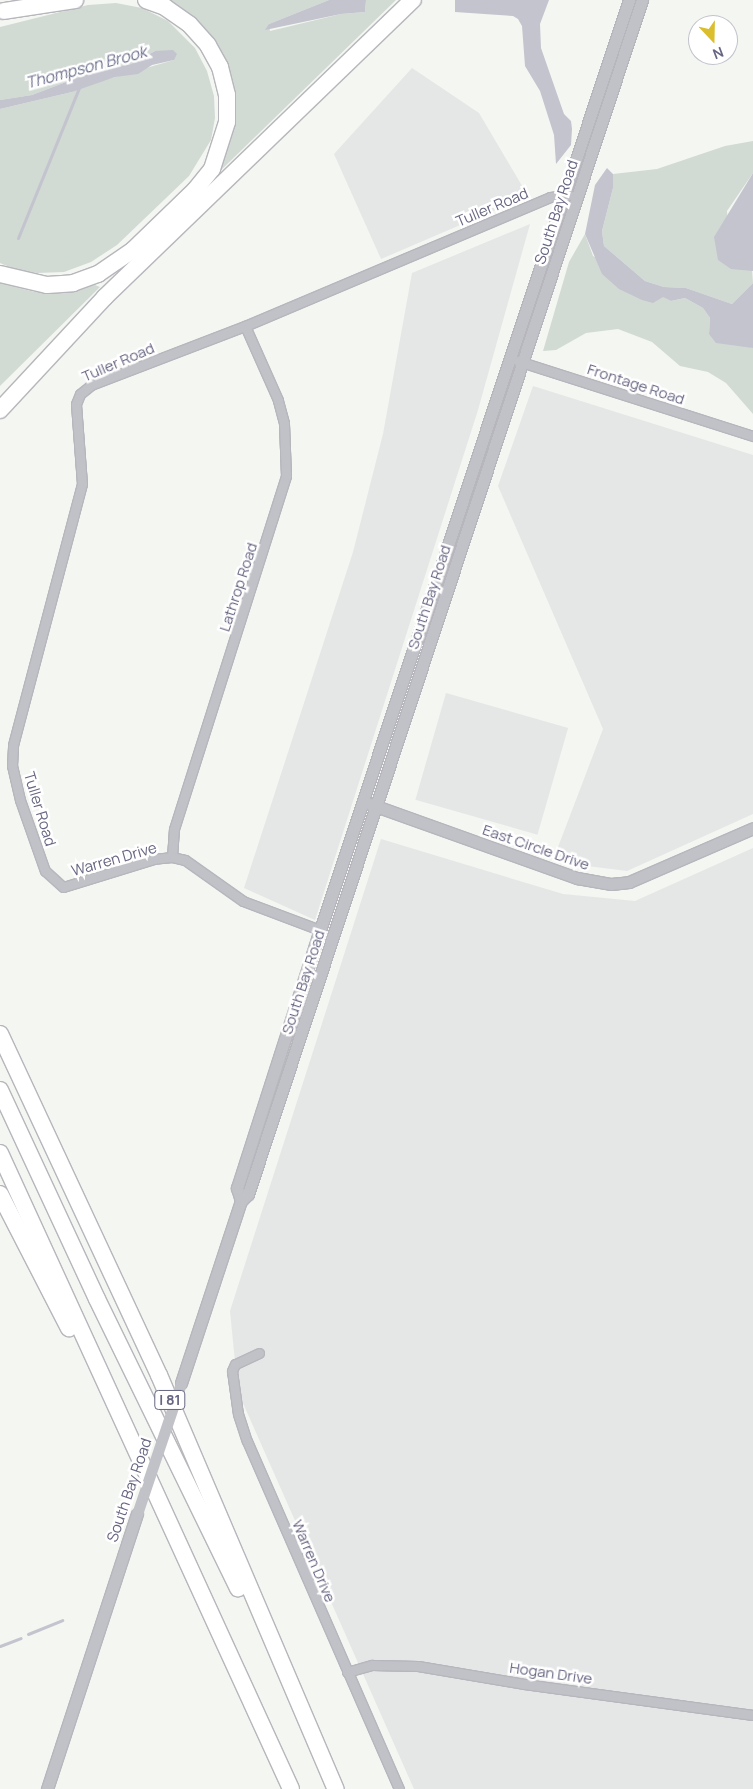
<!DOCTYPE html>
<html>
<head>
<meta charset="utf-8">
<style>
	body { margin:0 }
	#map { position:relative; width:753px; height:1789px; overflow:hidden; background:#f4f6f2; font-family:Manrope,sans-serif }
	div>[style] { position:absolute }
	.built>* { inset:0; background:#e5e6e6; transform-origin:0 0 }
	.green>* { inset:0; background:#d2dad4 }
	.water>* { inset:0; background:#c3c4ce }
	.stream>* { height:3px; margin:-1.5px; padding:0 1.5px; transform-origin:1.5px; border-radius:1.5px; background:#c3c4ce }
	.roads { filter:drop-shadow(1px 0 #b6b6bc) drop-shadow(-1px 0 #b6b6bc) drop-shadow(0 1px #b6b6bc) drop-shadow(0 -1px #b6b6bc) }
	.minor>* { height:9px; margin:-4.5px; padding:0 4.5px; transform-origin:4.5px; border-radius:4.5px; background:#c1c1c8 }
	.tertiary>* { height:11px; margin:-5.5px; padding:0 5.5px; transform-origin:5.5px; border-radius:5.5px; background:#c1c1c8 }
	.motorway>* { height:16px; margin:-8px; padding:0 8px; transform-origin:8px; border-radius:8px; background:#fff }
	.tertiary-bridge>* { height:11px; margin:-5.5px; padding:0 5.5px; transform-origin:5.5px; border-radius:5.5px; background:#c1c1c8 }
	span { translate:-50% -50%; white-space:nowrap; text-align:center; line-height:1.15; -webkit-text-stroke:5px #fff; paint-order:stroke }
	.shield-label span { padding:1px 4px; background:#fff; border:1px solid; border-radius:4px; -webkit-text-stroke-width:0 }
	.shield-label { font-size:14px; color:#676682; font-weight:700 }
	.street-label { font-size:15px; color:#676682 }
	.water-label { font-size:16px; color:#6c708c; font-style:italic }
	.north { position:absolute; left:688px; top:15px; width:50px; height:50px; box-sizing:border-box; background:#fff; border:1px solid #c2c2cd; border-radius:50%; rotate:159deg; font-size:14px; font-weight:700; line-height:20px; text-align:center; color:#676682 }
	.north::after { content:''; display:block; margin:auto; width:18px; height:22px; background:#dbbe2d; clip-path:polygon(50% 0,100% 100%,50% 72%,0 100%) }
</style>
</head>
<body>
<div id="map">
	<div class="built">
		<div style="clip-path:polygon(412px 68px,479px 113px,528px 196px,381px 259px,334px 154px)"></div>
		<div style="clip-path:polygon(530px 224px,478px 410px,315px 920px,244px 888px,353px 552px,383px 434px,412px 273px)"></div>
		<div style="clip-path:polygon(533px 386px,753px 455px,753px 814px,627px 871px,571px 864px,555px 855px,603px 729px,498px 486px)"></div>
		<div style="left:446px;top:693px;width:127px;height:111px;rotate:16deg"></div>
		<div style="clip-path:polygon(381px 839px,563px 894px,635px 901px,753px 848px,753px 1789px,414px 1789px,238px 1392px,230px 1311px)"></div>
	</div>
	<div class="green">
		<div style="clip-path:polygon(165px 0,329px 0,269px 24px,270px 31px,341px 14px,365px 12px,366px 0,396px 0,217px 174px,230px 136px,202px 27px,181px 8px)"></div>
		<div style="clip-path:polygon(116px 3px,142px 8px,168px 21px,195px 48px,207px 71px,214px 96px,215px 118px,211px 140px,189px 176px,117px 245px,91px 262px,64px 272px,37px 273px,16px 270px,0 263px,0 109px,72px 92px,80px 87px,174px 60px,155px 51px,131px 64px,87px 74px,32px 95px,0 100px,0 27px,88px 5px)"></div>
		<div style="clip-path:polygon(753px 141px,753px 173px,727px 211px,731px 269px,752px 269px,753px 283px,732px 304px,686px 288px,664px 287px,645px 281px,604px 246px,602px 231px,613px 188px,613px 174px,657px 169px,725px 146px)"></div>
		<div style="clip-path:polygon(585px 234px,593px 256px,671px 301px,685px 298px,703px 308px,710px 318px,709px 334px,753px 348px,753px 414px,726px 383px,708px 372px,680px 366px,652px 342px,618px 329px,586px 333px,556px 350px,543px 351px,569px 262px)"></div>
		<div style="clip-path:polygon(0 283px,35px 292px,60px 292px,95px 285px,100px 287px,0 386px)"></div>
	</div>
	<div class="water">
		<div style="clip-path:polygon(329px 0,366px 0,365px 12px,341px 14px,265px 30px,269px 24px)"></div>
		<div style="clip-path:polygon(455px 0,549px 0,540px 24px,541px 48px,564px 114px,571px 121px,572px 129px,571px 145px,556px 164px,554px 135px,540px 91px,525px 66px,522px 26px,518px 19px,513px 16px,455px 12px)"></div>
		<div style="clip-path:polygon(173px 50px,177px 54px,174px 60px,152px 65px,138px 74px,115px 77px,72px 92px,0 109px,0 100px,32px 95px,87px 74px,131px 64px,155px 51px)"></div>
		<div style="clip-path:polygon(607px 168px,613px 174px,613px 188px,602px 231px,604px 246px,645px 281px,664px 287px,686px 288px,732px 304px,753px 283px,753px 348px,716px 343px,709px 334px,710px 318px,703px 308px,685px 298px,671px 301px,663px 297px,653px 303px,642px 300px,619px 289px,602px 274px,585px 234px,595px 185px)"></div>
		<div style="clip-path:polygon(753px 173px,753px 271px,731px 269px,718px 260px,714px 237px)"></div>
	</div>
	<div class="stream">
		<div style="left:18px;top:238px;width:165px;rotate:-67.9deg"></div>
		<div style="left:28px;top:1634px;width:37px;rotate:-22deg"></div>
		<div style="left:0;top:1646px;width:22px;rotate:-21deg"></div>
	</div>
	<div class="roads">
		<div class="minor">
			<div style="left:518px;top:361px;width:247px;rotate:17.7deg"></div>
			<div style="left:172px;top:857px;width:28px;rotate:-86deg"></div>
			<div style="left:174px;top:829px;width:370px;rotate:-72.4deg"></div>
			<div style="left:286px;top:476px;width:53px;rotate:-92.2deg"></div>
			<div style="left:284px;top:423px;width:24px;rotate:-105deg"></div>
			<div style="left:278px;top:400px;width:81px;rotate:-114deg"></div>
			<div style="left:320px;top:930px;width:82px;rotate:-159.4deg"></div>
			<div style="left:243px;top:901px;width:71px;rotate:-144.7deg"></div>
			<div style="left:185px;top:860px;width:13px;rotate:-167deg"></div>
			<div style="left:172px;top:857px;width:18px;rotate:174deg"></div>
			<div style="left:154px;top:859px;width:95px;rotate:162.9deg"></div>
			<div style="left:63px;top:887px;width:24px;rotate:-138deg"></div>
			<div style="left:45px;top:871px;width:75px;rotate:-109.4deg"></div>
			<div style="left:20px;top:800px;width:35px;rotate:-103deg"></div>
			<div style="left:12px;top:766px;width:21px;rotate:-87deg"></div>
			<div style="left:13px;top:745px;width:270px;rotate:-75.2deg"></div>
			<div style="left:82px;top:484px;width:80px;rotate:-94.3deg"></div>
			<div style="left:76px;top:404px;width:11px;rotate:-68deg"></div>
			<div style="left:80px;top:394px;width:14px;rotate:-39deg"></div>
			<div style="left:91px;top:385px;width:165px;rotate:-21deg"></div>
			<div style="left:245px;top:326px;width:331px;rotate:-22.9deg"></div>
			<div style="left:550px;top:197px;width:19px;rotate:-6deg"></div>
			<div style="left:259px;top:1353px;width:26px;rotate:155deg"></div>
			<div style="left:235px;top:1364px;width:8px;rotate:113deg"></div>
			<div style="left:232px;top:1371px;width:43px;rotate:82.1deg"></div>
			<div style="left:238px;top:1414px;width:28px;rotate:72deg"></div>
			<div style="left:247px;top:1441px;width:380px;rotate:66.4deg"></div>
			<div style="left:347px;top:1672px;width:26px;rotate:-16deg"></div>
			<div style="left:372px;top:1665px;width:46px;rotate:1.2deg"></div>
			<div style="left:418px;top:1666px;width:108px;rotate:9.6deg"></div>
			<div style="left:524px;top:1684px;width:231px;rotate:7.7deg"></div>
		</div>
		<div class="tertiary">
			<div style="left:370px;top:804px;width:220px;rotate:19.7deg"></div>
			<div style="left:577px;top:878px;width:35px;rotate:10deg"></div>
			<div style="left:611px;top:884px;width:18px;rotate:-6deg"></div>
			<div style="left:629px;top:882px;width:135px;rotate:-23.5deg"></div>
			<div style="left:241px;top:1201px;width:14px;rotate:-107deg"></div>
			<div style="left:237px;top:1188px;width:271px;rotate:-72.2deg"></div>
			<div style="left:320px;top:930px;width:980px;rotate:-71.62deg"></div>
			<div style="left:181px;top:1383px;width:192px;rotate:-71.8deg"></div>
			<div style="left:241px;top:1201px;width:10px;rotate:-45deg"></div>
			<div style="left:248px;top:1194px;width:1257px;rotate:-71.74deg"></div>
			<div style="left:47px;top:1789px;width:289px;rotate:-71.9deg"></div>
		</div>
		<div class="motorway">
			<div style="left:4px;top:11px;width:72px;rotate:-8.8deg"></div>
			<div style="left:0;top:274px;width:48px;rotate:13.2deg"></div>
			<div style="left:47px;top:285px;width:26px;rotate:-4deg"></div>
			<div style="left:73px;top:283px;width:27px;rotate:-20deg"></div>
			<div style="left:98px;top:274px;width:42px;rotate:-34.4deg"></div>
			<div style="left:133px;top:250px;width:86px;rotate:-44.1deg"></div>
			<div style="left:195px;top:190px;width:27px;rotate:-51deg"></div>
			<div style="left:212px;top:169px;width:49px;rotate:-72.3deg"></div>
			<div style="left:227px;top:122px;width:27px;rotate:-90deg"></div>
			<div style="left:227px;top:95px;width:29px;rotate:-104deg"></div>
			<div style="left:220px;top:67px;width:25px;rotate:-119deg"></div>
			<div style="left:208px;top:45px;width:28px;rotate:-132deg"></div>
			<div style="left:189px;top:24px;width:29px;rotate:-145deg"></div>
			<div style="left:165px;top:7px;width:20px;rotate:-160deg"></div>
			<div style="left:0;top:410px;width:154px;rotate:-47.1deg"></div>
			<div style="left:105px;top:297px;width:428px;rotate:-44deg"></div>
			<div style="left:0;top:1034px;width:376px;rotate:65deg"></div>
			<div style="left:159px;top:1375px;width:450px;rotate:66.9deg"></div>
			<div style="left:0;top:1090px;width:230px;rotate:65.1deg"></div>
			<div style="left:97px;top:1299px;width:322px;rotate:64deg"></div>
			<div style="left:0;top:1153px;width:699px;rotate:65.41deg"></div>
			<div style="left:0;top:1194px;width:151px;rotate:62.8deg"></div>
		</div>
	</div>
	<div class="tertiary-bridge">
		<div style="left:137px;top:1514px;width:138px;rotate:-71.4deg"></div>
	</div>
	<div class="shield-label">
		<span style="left:170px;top:1400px">I 81</span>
	</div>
	<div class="street-label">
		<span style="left:492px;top:207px;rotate:-23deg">Tuller Road</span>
		<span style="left:556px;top:212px;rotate:-72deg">South Bay Road</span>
		<span style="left:118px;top:362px;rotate:-23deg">Tuller Road</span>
		<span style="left:636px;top:384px;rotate:18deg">Frontage Road</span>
		<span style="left:238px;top:587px;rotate:-72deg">Lathrop Road</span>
		<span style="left:429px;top:597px;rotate:-72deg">South Bay Road</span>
		<span style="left:40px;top:809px;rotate:73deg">Tuller Road</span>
		<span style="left:536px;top:847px;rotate:19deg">East Circle Drive</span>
		<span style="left:114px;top:859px;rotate:-16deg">Warren Drive</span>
		<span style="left:303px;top:982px;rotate:-72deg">South Bay Road</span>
		<span style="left:129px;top:1490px;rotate:-71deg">South Bay Road</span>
		<span style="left:314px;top:1561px;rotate:67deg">Warren Drive</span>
		<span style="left:551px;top:1673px;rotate:8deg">Hogan Drive</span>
	</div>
	<div class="water-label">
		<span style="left:86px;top:67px;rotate:-15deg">Thompson Brook</span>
	</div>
	<div class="north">N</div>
</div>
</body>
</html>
